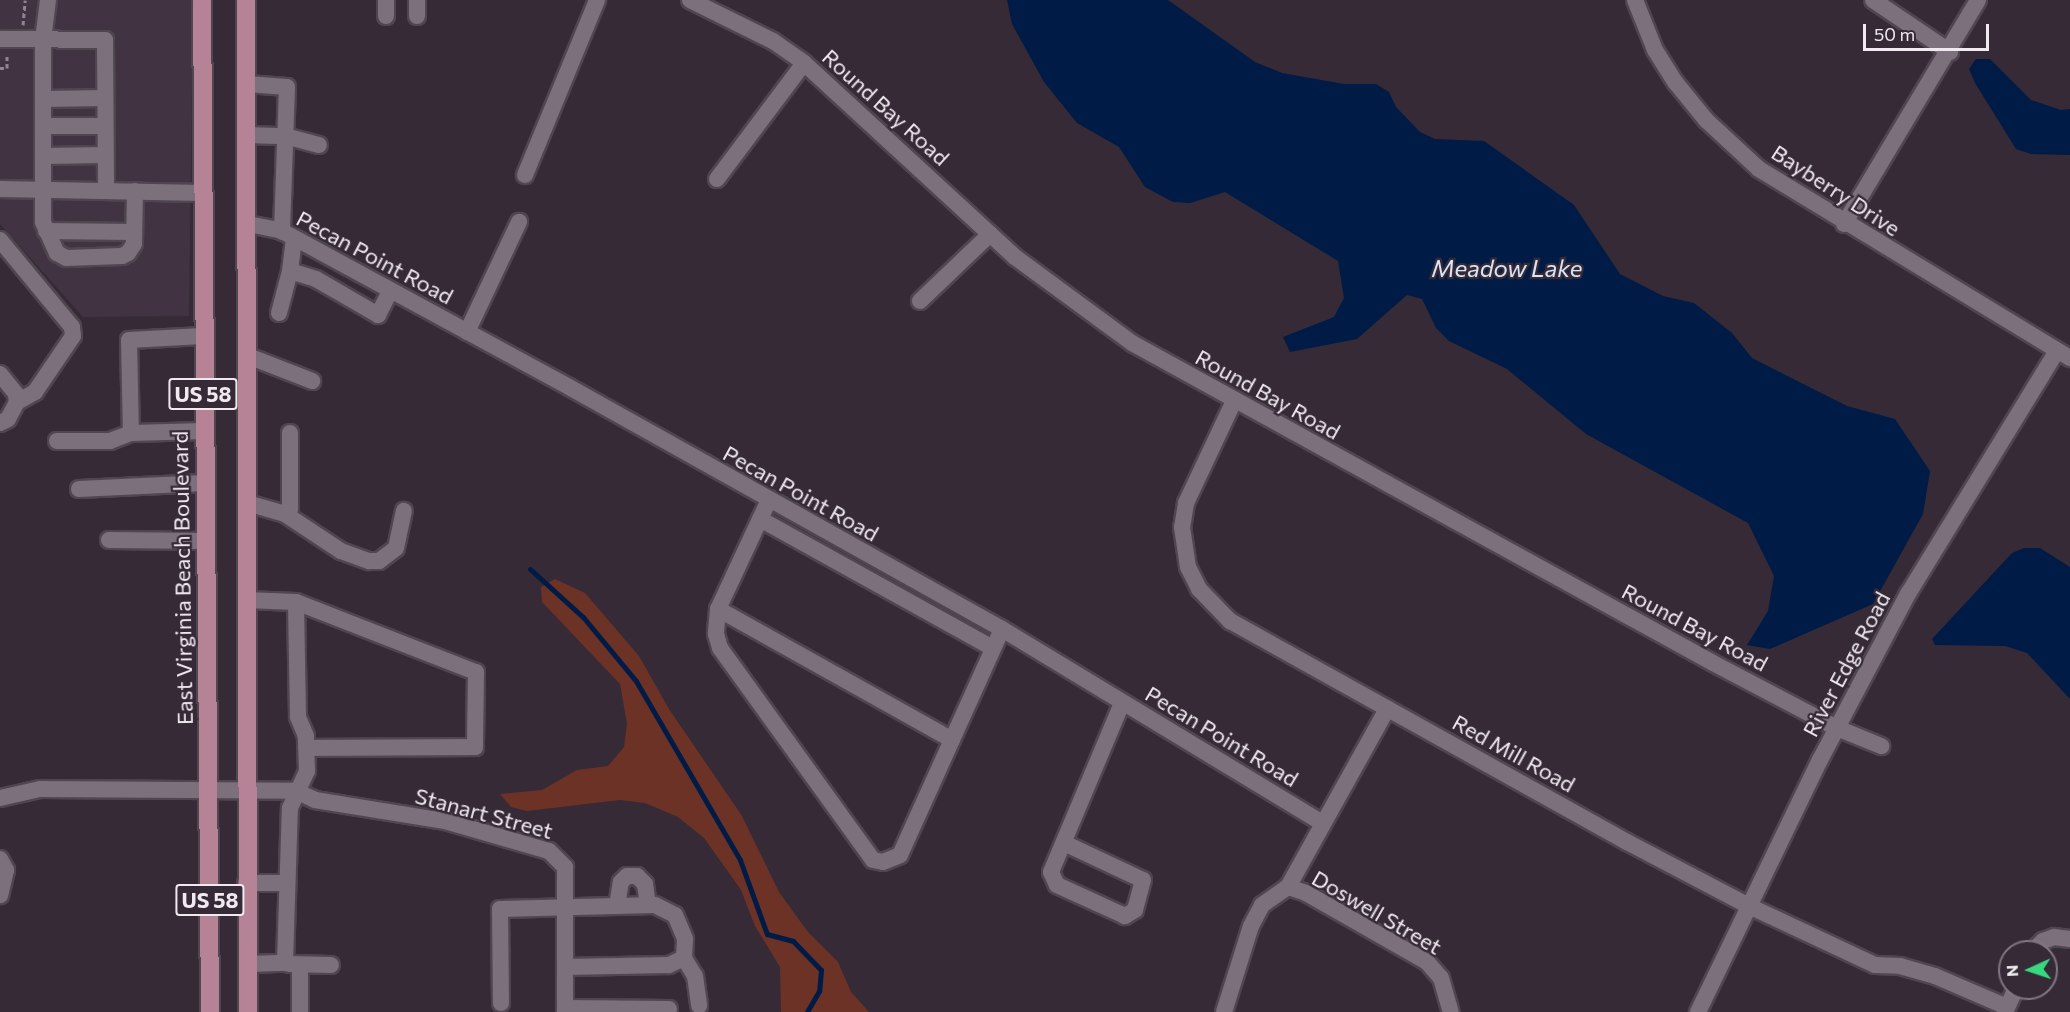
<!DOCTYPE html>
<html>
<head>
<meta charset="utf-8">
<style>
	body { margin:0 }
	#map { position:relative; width:2070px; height:1012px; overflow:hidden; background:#352a35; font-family:Commissioner,sans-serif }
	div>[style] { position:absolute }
	.built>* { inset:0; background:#423343 }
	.green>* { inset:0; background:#6c3226 }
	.water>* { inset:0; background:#001b45 }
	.stream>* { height:5px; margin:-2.5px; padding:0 2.5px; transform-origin:2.5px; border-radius:2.5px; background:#001b45 }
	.path>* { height:3px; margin-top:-1.5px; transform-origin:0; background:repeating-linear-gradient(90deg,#8e858e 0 4.5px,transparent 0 7.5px) }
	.roads { filter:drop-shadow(2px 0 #4f4650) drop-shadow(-2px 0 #4f4650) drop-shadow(0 2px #4f4650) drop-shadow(0 -2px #4f4650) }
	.minor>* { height:16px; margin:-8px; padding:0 8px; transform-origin:8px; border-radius:8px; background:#7d707d }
	.major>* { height:18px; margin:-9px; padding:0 9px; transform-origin:9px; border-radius:9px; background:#b58296 }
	span { translate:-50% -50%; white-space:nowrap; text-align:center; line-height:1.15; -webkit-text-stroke:4.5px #352a35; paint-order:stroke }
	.shield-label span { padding:2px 4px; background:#352a35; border:2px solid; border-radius:4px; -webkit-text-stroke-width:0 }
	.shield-label { font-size:21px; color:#f0e9f0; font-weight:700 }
	.street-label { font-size:22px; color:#f0e9f0 }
	.water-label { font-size:24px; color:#d8e5f7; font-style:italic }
	.north { position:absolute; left:1998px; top:940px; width:60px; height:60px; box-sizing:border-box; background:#352a35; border:2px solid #807680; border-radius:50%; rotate:267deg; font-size:16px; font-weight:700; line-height:24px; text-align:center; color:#f0e9f0 }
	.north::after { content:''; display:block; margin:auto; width:21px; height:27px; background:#37d880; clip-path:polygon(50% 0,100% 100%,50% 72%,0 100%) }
	.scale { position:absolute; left:1863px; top:24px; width:126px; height:27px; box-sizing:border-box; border:3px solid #f0e9f0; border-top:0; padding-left:8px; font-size:18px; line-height:21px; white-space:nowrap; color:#f0e9f0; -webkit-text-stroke:4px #352a35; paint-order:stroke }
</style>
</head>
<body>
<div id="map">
	<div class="built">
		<div style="clip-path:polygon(0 0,193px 0,189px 316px,83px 317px,0 224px)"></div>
	</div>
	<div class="green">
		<div style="clip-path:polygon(555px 579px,585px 593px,639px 656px,669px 709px,742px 816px,779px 892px,808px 932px,838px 962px,851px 992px,869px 1012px,781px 1012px,780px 967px,755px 926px,741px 890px,704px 838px,678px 817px,645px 803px,620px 800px,527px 811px,511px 807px,500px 794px,542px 790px,577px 770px,608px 766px,624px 747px,627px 724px,620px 684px,542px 602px,541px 587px)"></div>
	</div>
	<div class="water">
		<div style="clip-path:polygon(1007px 0,1168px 0,1255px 62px,1282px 73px,1344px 84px,1376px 84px,1389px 92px,1396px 107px,1420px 132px,1435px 139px,1484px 141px,1574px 205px,1620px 274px,1663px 296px,1694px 303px,1732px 333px,1752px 358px,1847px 406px,1895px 419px,1930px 471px,1923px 514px,1873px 604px,1770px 649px,1747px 645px,1768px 611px,1774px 576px,1748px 523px,1586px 434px,1507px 369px,1449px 341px,1436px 328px,1422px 299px,1407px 295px,1357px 339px,1290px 352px,1283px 337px,1334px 317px,1344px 298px,1338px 261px,1225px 192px,1190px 203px,1173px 202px,1145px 187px,1119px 147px,1077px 123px,1044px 82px,1012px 24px)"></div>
		<div style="clip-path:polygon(1976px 59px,1990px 59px,2031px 100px,2061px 110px,2070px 109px,2070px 155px,2031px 154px,2016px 149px,1975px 83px,1969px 69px)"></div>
		<div style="clip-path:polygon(2024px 548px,2040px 548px,2070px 567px,2070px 699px,2027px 653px,2005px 646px,1935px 645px,1932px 639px,2012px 553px)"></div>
	</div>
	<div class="stream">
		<div style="left:530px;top:569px;width:72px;rotate:42.2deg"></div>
		<div style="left:583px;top:617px;width:83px;rotate:50.4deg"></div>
		<div style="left:636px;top:681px;width:207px;rotate:59.8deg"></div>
		<div style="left:740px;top:860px;width:79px;rotate:70deg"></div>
		<div style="left:767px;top:934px;width:27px;rotate:15deg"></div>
		<div style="left:793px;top:941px;width:40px;rotate:46deg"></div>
		<div style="left:821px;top:970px;width:21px;rotate:95deg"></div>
		<div style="left:819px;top:991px;width:24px;rotate:120deg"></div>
	</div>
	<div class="path">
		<div style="left:23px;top:25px;width:25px;rotate:-85deg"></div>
		<div style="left:0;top:68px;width:7px"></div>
		<div style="left:7px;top:68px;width:14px;rotate:-90deg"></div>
	</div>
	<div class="roads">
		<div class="minor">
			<div style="left:48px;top:0;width:40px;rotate:97.1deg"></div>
			<div style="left:43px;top:40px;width:182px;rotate:90deg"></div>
			<div style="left:43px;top:222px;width:34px;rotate:66deg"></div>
			<div style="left:57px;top:253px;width:10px;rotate:29deg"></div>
			<div style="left:66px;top:258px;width:56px;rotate:-2deg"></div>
			<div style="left:122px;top:256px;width:7px;rotate:-27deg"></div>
			<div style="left:128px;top:253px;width:11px;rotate:-56deg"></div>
			<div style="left:134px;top:244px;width:53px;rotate:-88.9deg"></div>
			<div style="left:386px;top:0;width:16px;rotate:90deg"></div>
			<div style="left:417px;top:0;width:16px;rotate:90deg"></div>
			<div style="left:690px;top:0;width:93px;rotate:26.3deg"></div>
			<div style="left:773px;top:41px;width:38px;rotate:35deg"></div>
			<div style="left:804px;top:63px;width:287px;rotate:42.6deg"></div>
			<div style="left:1015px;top:257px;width:145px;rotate:36.3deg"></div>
			<div style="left:1132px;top:343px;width:663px;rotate:28.84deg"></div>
			<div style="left:1713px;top:663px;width:140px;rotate:27.7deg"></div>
			<div style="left:1837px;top:728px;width:48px;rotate:22.2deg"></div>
			<div style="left:1635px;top:0;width:54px;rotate:68.2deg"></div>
			<div style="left:1655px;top:50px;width:39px;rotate:58deg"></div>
			<div style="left:1676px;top:83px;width:48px;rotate:51deg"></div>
			<div style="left:1706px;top:120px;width:72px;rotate:42.8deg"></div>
			<div style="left:1759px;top:169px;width:364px;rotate:31.3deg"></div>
			<div style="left:1873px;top:0;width:93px;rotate:34deg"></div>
			<div style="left:0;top:39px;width:105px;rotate:0.5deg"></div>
			<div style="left:105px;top:40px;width:150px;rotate:89.6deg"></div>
			<div style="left:247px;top:84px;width:40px;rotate:4.3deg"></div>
			<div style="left:287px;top:87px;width:145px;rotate:92deg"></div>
			<div style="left:43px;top:99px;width:62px;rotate:-0.9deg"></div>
			<div style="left:43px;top:126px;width:62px"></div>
			<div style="left:247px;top:135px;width:38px;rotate:2deg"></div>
			<div style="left:285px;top:136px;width:35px;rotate:15deg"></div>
			<div style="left:43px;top:156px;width:62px;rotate:-0.9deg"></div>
			<div style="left:525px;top:175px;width:189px;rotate:-67.6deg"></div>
			<div style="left:717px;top:179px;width:145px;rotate:-53.1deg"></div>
			<div style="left:0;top:189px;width:202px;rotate:1.1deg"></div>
			<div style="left:248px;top:224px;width:33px;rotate:11deg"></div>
			<div style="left:280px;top:230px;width:329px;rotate:28.5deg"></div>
			<div style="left:569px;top:387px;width:496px;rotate:29.2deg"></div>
			<div style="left:1002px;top:629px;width:373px;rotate:31.2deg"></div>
			<div style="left:1844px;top:224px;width:261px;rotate:-59.1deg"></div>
			<div style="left:46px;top:231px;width:88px;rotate:0.7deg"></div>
			<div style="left:0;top:240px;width:113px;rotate:50.4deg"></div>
			<div style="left:72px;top:327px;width:9px;rotate:84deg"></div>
			<div style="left:73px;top:336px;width:68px;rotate:124.2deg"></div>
			<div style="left:35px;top:392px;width:21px;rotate:151deg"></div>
			<div style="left:17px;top:402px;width:19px;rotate:118deg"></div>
			<div style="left:8px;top:419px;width:9px;rotate:153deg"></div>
			<div style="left:290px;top:271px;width:32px;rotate:-83deg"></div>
			<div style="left:920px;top:301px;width:97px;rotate:-43.7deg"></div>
			<div style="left:279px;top:313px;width:43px;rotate:-75.3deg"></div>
			<div style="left:290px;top:271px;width:27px;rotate:17deg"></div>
			<div style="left:316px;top:279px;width:72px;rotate:30.1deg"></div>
			<div style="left:378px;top:315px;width:27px;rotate:-63deg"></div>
			<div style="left:467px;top:332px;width:122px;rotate:-64.7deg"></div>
			<div style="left:202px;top:336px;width:73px;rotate:176.9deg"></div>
			<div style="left:129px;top:340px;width:93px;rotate:88.8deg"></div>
			<div style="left:131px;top:433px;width:73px;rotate:-1.6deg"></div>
			<div style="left:248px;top:356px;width:69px;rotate:21.3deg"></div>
			<div style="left:0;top:374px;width:26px;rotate:51deg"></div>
			<div style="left:16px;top:394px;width:8px;rotate:83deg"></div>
			<div style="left:1234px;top:401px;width:113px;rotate:115.2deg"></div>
			<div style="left:1186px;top:503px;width:24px;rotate:99deg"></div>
			<div style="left:1182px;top:527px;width:40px;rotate:81.5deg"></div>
			<div style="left:1188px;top:567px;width:25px;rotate:63deg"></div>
			<div style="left:1199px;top:589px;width:45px;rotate:45.9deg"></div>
			<div style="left:1230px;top:621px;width:454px;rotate:29.1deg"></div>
			<div style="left:1627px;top:842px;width:138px;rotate:27.7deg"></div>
			<div style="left:1749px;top:906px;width:139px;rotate:25.1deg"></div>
			<div style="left:1875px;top:965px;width:25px;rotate:2deg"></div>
			<div style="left:1900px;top:966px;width:36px;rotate:16deg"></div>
			<div style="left:1935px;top:976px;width:78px;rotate:23.3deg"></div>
			<div style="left:57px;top:441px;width:53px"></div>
			<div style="left:110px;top:441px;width:22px;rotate:-21deg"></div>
			<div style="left:79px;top:489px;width:126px;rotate:-2.7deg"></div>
			<div style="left:768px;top:502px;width:118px;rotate:115deg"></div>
			<div style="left:718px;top:609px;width:25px;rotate:95deg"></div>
			<div style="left:716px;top:634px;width:15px;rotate:74deg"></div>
			<div style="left:720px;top:648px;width:261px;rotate:54.2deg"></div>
			<div style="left:873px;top:860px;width:10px;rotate:11deg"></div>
			<div style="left:883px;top:862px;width:18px;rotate:-22deg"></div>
			<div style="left:900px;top:855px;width:248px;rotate:-65.7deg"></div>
			<div style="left:247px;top:503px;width:40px;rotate:16deg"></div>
			<div style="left:285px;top:514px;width:7px;rotate:-45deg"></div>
			<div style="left:290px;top:509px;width:76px;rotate:-90deg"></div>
			<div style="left:285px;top:514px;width:67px;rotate:33.5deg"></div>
			<div style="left:341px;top:551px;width:30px;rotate:20deg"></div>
			<div style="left:369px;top:561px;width:10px"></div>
			<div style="left:379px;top:561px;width:21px;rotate:-37deg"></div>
			<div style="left:396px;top:548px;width:38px;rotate:-78deg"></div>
			<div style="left:760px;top:519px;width:266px;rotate:29deg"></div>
			<div style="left:109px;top:540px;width:96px;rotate:0.6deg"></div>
			<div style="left:246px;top:600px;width:50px;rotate:2.3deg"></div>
			<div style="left:296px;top:602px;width:193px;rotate:21.3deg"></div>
			<div style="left:476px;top:672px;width:75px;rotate:90.8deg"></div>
			<div style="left:475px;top:747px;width:169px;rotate:179.7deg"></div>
			<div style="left:718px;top:609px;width:268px;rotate:29.2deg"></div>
			<div style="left:0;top:798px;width:41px;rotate:-12.7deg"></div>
			<div style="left:40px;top:789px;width:256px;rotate:0.4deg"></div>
			<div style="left:296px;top:791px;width:21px;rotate:25deg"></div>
			<div style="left:315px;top:800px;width:132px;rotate:9.2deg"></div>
			<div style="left:445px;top:821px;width:108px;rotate:16.1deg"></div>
			<div style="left:549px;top:851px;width:23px;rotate:45deg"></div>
			<div style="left:565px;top:867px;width:145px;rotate:90deg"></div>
			<div style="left:1064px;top:843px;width:87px;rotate:25.1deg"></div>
			<div style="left:1143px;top:880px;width:31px;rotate:105deg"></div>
			<div style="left:1135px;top:910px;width:12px;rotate:149deg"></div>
			<div style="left:1125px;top:916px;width:75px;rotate:-155.5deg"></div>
			<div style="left:1057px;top:885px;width:14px;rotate:-115deg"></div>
			<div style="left:1051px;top:872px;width:183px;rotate:-67.2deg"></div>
			<div style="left:0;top:859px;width:13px;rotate:61deg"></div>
			<div style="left:6px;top:870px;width:26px;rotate:103deg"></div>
			<div style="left:246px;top:883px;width:39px"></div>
			<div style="left:1288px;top:887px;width:19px;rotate:18deg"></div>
			<div style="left:1306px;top:893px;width:139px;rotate:29.7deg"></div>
			<div style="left:1427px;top:962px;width:21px;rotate:49deg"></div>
			<div style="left:1441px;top:978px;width:35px;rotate:74deg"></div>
			<div style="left:617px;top:906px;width:24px;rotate:-81deg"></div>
			<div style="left:621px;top:882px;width:8px;rotate:-45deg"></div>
			<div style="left:627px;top:876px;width:10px"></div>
			<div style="left:637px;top:876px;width:11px;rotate:45deg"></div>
			<div style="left:645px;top:884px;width:21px;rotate:82deg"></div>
			<div style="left:2032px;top:952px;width:16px;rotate:-45deg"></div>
			<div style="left:2043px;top:941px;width:12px;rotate:-20deg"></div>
			<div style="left:2054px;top:937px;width:16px;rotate:7deg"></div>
			<div style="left:684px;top:958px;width:21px;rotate:59deg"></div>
			<div style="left:695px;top:976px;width:30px;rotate:82deg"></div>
			<div style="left:248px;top:964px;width:37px;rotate:-2deg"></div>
			<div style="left:285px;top:963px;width:155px;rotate:-88.2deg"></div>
			<div style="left:290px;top:808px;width:41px;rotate:-65.3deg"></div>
			<div style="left:307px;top:771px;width:35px;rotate:-92deg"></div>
			<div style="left:306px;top:736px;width:21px;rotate:-113deg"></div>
			<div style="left:298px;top:717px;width:115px;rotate:-91deg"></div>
			<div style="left:289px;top:964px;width:42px;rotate:1.4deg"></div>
			<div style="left:501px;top:1003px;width:94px;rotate:-90.6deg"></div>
			<div style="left:500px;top:909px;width:155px;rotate:-1.5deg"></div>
			<div style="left:655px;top:905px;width:22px;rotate:27deg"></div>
			<div style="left:675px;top:915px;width:26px;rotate:67deg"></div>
			<div style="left:685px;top:939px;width:19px;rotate:93deg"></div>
			<div style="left:684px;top:958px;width:17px;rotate:155deg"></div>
			<div style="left:669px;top:965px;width:104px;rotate:178.9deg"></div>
			<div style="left:565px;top:1008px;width:104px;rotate:0.6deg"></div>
			<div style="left:300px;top:1012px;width:47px;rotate:-90deg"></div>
			<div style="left:1224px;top:1012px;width:90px;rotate:-72.6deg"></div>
			<div style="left:1251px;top:926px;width:24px;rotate:-62deg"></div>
			<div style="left:1262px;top:905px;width:32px;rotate:-35deg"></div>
			<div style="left:1288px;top:887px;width:204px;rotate:-60.9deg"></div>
			<div style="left:1698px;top:1012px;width:280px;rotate:-64.2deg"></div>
			<div style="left:1820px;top:760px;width:188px;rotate:-62.1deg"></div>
			<div style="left:1908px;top:594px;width:285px;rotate:-58.5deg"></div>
			<div style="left:2005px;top:1012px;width:26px;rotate:-65deg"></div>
		</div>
		<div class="major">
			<div style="left:202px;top:0;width:1012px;rotate:89.55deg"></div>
			<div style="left:246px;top:0;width:1012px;rotate:89.89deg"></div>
		</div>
	</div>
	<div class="shield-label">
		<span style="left:203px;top:394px">US 58</span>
		<span style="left:210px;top:900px">US 58</span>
	</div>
	<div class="street-label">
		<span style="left:886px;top:107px;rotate:42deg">Round Bay Road</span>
		<span style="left:1836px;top:190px;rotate:33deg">Bayberry Drive</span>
		<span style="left:375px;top:257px;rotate:28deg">Pecan Point Road</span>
		<span style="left:1268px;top:394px;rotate:29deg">Round Bay Road</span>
		<span style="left:801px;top:493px;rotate:29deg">Pecan Point Road</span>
		<span style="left:182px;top:578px;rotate:-91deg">East Virginia Beach Boulevard</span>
		<span style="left:1695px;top:627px;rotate:28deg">Round Bay Road</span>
		<span style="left:1846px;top:664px;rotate:-62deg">River Edge Road</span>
		<span style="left:1222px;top:736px;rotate:31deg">Pecan Point Road</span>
		<span style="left:1514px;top:753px;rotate:29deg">Red Mill Road</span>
		<span style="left:484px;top:813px;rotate:15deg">Stanart Street</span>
		<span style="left:1377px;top:912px;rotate:30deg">Doswell Street</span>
	</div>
	<div class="water-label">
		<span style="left:1507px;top:268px">Meadow Lake</span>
	</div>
	<div class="north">N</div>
	<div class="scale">50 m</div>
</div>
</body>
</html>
